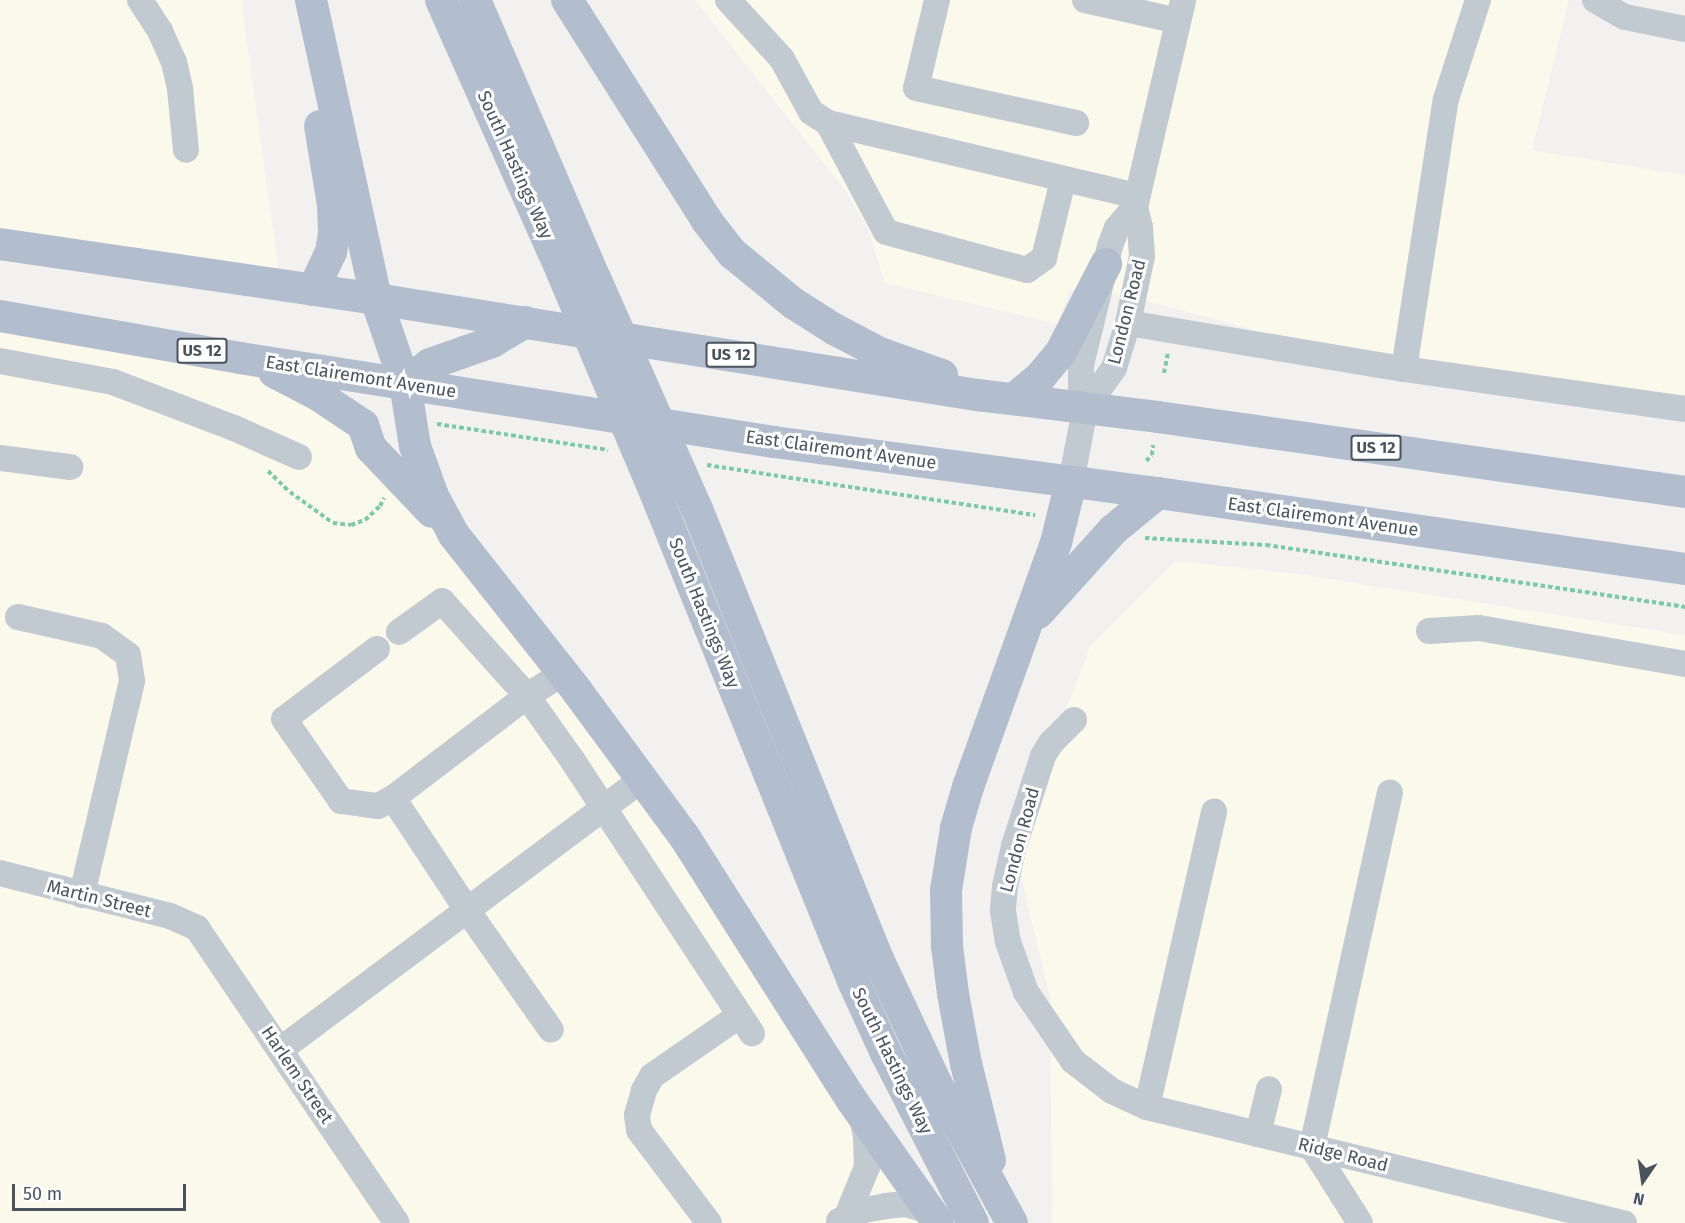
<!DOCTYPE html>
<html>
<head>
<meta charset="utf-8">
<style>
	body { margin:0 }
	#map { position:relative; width:1685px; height:1223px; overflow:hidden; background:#f3f1f0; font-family:"Fira Sans",sans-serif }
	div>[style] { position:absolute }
	.commercial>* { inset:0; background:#fbf8ec }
	.path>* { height:4px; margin-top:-2px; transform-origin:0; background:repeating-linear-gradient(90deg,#7bcaa7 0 4.5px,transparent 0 7.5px) }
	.minor>* { height:26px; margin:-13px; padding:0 13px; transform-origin:13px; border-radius:13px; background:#c2cad1 }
	.major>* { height:32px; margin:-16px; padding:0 16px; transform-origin:16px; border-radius:16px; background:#b2becd }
	.major-bridge>* { height:32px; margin:-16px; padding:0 16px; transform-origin:16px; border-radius:16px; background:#b2becd }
	span { translate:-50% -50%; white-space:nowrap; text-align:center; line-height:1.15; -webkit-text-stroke:6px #fff; paint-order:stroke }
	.shield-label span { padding:2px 4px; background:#fff; border:2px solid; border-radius:4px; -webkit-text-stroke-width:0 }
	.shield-label { font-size:16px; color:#49535d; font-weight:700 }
	.street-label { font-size:18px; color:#49535d }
	.north { position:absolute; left:1613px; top:1151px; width:60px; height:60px; -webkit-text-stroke:4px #fff; paint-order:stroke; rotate:193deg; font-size:16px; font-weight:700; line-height:24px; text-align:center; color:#49535d }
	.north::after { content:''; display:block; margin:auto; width:21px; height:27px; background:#49535d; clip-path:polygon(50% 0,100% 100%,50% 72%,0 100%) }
	.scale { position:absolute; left:12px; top:1184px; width:174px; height:27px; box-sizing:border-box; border:3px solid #49535d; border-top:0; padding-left:8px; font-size:18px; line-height:21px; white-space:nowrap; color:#49535d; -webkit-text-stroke:4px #fff; paint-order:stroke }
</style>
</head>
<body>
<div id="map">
	<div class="commercial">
		<div style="clip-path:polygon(0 0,241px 0,281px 285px,0 244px)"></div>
		<div style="clip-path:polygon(695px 0,1569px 0,1532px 150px,1685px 175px,1685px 409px,1404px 369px,1123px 295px,1070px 289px,1057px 324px,885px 283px,868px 229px,848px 194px)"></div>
		<div style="clip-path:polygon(0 316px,240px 358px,318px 395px,454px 535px,938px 1223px,0 1223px)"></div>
		<div style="clip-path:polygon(1176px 561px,1298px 574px,1685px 635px,1685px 1223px,1052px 1223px,1050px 998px,1014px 846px,1090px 647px)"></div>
	</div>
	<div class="path">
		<div style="left:1164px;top:373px;width:20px;rotate:-79deg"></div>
		<div style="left:437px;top:424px;width:173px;rotate:8.6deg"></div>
		<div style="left:1146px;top:461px;width:8px;rotate:-45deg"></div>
		<div style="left:1152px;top:455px;width:10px;rotate:-84deg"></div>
		<div style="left:707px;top:465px;width:332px;rotate:8.7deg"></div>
		<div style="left:268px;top:471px;width:30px;rotate:44deg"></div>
		<div style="left:290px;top:492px;width:53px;rotate:35.8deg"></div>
		<div style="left:333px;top:523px;width:18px;rotate:6deg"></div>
		<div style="left:351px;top:525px;width:15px;rotate:-20deg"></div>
		<div style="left:365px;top:520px;width:21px;rotate:-43deg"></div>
		<div style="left:380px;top:506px;width:9px;rotate:-63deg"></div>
		<div style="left:1145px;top:538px;width:121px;rotate:3.3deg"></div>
		<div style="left:1266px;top:545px;width:424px;rotate:8.4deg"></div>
	</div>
	<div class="minor">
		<div style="left:140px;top:0;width:37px;rotate:57deg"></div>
		<div style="left:160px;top:31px;width:34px;rotate:66deg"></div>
		<div style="left:174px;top:62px;width:28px;rotate:77deg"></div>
		<div style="left:180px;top:89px;width:61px;rotate:84.4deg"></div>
		<div style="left:728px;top:0;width:80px;rotate:47.5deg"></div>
		<div style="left:782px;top:59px;width:60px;rotate:61.3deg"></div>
		<div style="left:811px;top:112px;width:20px;rotate:33deg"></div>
		<div style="left:828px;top:123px;width:318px;rotate:13.3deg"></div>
		<div style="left:937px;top:0;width:90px;rotate:103.4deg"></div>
		<div style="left:916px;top:88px;width:164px;rotate:12.3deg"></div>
		<div style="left:1085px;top:0;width:95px;rotate:12.7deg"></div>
		<div style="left:1595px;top:0;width:34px;rotate:30deg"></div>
		<div style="left:1625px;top:17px;width:61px;rotate:11.3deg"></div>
		<div style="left:828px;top:123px;width:123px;rotate:62deg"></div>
		<div style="left:886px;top:232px;width:146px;rotate:15.1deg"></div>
		<div style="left:1027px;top:270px;width:21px;rotate:-35deg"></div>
		<div style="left:1044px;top:258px;width:80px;rotate:-76.3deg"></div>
		<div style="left:1128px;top:323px;width:280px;rotate:9.5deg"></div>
		<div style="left:1404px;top:369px;width:284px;rotate:8.1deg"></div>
		<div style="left:0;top:361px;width:115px;rotate:10.5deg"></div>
		<div style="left:113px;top:382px;width:129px;rotate:20.8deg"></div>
		<div style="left:234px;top:428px;width:71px;rotate:24deg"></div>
		<div style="left:1404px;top:369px;width:273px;rotate:-81.2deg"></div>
		<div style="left:1446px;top:99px;width:104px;rotate:-72.1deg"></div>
		<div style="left:1085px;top:409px;width:50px;rotate:-54.7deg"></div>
		<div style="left:1114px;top:368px;width:47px;rotate:-72.7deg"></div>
		<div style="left:1128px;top:323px;width:68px;rotate:-78.2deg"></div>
		<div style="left:1142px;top:256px;width:29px;rotate:-94deg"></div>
		<div style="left:1140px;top:227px;width:21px;rotate:-104deg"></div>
		<div style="left:1135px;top:207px;width:212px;rotate:-76.9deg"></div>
		<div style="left:0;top:458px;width:71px;rotate:7.3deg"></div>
		<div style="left:1071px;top:482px;width:74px;rotate:-79.1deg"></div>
		<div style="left:1085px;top:409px;width:20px;rotate:-101deg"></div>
		<div style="left:1081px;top:389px;width:24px;rotate:-90deg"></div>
		<div style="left:1081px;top:365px;width:122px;rotate:-76.3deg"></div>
		<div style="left:1110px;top:246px;width:19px;rotate:-69deg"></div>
		<div style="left:1117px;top:228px;width:28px;rotate:-49deg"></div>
		<div style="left:18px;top:617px;width:86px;rotate:12.7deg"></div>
		<div style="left:102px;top:636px;width:32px;rotate:36deg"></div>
		<div style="left:128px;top:655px;width:26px;rotate:81deg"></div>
		<div style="left:132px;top:681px;width:220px;rotate:103.2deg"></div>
		<div style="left:1429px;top:631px;width:50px;rotate:-3.4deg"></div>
		<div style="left:1479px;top:628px;width:209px;rotate:9.9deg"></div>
		<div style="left:377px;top:649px;width:116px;rotate:143deg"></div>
		<div style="left:284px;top:719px;width:100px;rotate:55.2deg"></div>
		<div style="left:341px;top:801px;width:37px;rotate:8deg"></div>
		<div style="left:378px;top:806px;width:17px;rotate:-28deg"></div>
		<div style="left:393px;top:798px;width:168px;rotate:-37.3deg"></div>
		<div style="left:527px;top:696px;width:127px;rotate:-131.8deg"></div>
		<div style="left:442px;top:601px;width:53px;rotate:144.2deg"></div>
		<div style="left:563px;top:673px;width:43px;rotate:147.4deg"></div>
		<div style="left:527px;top:696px;width:80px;rotate:54.7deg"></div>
		<div style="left:573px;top:761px;width:326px;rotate:56.7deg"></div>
		<div style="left:1074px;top:720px;width:33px;rotate:135deg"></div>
		<div style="left:1051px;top:743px;width:15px;rotate:122deg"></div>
		<div style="left:1043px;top:756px;width:95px;rotate:107.9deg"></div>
		<div style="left:1014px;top:846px;width:41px;rotate:102.7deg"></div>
		<div style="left:1005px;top:886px;width:25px;rotate:95deg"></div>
		<div style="left:1003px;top:911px;width:31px;rotate:81deg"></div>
		<div style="left:1008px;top:942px;width:53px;rotate:70.2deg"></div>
		<div style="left:1026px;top:992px;width:83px;rotate:55.7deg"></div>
		<div style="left:1073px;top:1061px;width:49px;rotate:37.6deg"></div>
		<div style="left:1112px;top:1091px;width:38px;rotate:25deg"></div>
		<div style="left:1147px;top:1107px;width:491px;rotate:13.7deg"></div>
		<div style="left:393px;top:798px;width:134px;rotate:56.5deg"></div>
		<div style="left:467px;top:910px;width:146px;rotate:55deg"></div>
		<div style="left:0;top:873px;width:175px;rotate:14.2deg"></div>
		<div style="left:170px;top:916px;width:30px;rotate:24deg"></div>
		<div style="left:197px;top:928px;width:356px;rotate:55.9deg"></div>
		<div style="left:280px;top:1050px;width:452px;rotate:-36.8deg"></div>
		<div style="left:1147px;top:1107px;width:303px;rotate:-77.2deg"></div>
		<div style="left:1258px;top:1134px;width:46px;rotate:-76.3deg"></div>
		<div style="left:847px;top:1216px;width:53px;rotate:-67.8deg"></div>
		<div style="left:867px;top:1167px;width:31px;rotate:-92deg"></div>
		<div style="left:866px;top:1136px;width:19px;rotate:-102deg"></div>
		<div style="left:839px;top:1221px;width:27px;rotate:-24deg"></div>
		<div style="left:864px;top:1210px;width:22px;rotate:-10deg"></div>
		<div style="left:886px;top:1206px;width:19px;rotate:-6deg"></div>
		<div style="left:905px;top:1204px;width:24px;rotate:15deg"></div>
		<div style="left:709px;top:1223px;width:116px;rotate:-127deg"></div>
		<div style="left:639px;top:1130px;width:15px;rotate:-98deg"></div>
		<div style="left:637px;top:1115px;width:26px;rotate:-74deg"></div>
		<div style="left:644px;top:1090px;width:16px;rotate:-60deg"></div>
		<div style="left:652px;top:1076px;width:107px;rotate:-34.7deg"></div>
		<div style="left:1360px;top:1223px;width:90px;rotate:-122.3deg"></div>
		<div style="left:1312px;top:1147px;width:363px;rotate:-77.6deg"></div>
	</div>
	<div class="major">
		<div style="left:311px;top:0;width:306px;rotate:77.7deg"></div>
		<div style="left:376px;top:299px;width:89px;rotate:71deg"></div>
		<div style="left:405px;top:383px;width:64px;rotate:81deg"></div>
		<div style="left:415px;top:446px;width:53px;rotate:70.2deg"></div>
		<div style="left:433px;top:496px;width:44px;rotate:61.7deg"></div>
		<div style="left:454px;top:535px;width:199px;rotate:51.7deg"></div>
		<div style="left:577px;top:691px;width:180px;rotate:53.6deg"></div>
		<div style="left:684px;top:836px;width:312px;rotate:57.6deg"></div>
		<div style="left:851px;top:1099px;width:151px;rotate:54.9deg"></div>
		<div style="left:441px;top:0;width:298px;rotate:66deg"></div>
		<div style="left:475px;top:0;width:303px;rotate:66.7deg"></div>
		<div style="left:567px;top:0;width:262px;rotate:57.6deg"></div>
		<div style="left:707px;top:221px;width:41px;rotate:52deg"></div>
		<div style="left:732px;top:253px;width:79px;rotate:39.3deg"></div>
		<div style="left:793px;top:303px;width:49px;rotate:32.4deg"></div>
		<div style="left:834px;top:329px;width:52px;rotate:27.6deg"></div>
		<div style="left:880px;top:353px;width:66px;rotate:19.5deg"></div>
		<div style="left:0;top:244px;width:380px;rotate:8.3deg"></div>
		<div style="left:376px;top:299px;width:609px;rotate:9.08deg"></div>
		<div style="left:977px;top:395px;width:182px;rotate:6.9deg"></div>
		<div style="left:1158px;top:417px;width:532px;rotate:8.1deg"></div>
		<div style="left:313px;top:290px;width:42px;rotate:-64.7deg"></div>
		<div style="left:331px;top:252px;width:19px;rotate:-81deg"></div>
		<div style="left:334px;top:233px;width:28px;rotate:-92deg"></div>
		<div style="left:333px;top:205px;width:80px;rotate:-99.3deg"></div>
		<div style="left:0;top:316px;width:244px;rotate:9.9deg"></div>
		<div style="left:240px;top:358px;width:541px;rotate:8.94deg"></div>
		<div style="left:774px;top:442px;width:387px;rotate:7.6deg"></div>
		<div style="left:1158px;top:493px;width:532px;rotate:8.21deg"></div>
		<div style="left:274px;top:372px;width:50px;rotate:27.6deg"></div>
		<div style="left:318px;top:395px;width:54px;rotate:33.7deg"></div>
		<div style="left:363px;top:425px;width:24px;rotate:71deg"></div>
		<div style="left:371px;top:448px;width:88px;rotate:46.4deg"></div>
		<div style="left:405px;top:383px;width:31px;rotate:-37deg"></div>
		<div style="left:430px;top:364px;width:66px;rotate:-19.5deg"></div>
		<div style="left:492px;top:342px;width:39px;rotate:-31deg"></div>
		<div style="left:1014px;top:399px;width:35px;rotate:-40deg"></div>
		<div style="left:1041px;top:376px;width:31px;rotate:-50deg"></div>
		<div style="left:1061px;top:352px;width:99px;rotate:-62.9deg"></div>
		<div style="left:659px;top:502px;width:517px;rotate:67.95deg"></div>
		<div style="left:853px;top:981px;width:79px;rotate:65.4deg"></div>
		<div style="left:886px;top:1053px;width:191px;rotate:62.9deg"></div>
		<div style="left:697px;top:509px;width:485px;rotate:68.1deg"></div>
		<div style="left:878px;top:959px;width:139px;rotate:64.9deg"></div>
		<div style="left:937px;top:1085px;width:157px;rotate:61.5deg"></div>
		<div style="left:1038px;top:613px;width:112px;rotate:-47.9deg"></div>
		<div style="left:1113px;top:530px;width:58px;rotate:-39.4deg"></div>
		<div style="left:990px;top:1160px;width:99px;rotate:-104deg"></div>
		<div style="left:966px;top:1064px;width:71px;rotate:-100.5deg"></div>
		<div style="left:953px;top:994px;width:48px;rotate:-97.1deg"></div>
		<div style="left:947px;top:946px;width:56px;rotate:-91deg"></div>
		<div style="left:946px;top:890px;width:63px;rotate:-80.8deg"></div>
		<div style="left:956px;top:828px;width:43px;rotate:-73.7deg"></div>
		<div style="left:968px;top:787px;width:259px;rotate:-70.2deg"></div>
		<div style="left:1056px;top:543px;width:63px;rotate:-76.2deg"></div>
	</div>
	<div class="major-bridge">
		<div style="left:562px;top:272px;width:250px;rotate:67.1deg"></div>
		<div style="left:595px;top:278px;width:253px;rotate:66.2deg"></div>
	</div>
	<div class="shield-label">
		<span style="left:202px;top:351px">US 12</span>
		<span style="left:731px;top:355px">US 12</span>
		<span style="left:1376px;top:448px">US 12</span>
	</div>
	<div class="street-label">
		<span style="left:515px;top:165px;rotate:66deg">South Hastings Way</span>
		<span style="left:1127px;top:312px;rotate:-76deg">London Road</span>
		<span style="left:361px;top:377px;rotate:9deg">East Clairemont Avenue</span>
		<span style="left:841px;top:450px;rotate:8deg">East Clairemont Avenue</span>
		<span style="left:1323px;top:517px;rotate:8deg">East Clairemont Avenue</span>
		<span style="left:704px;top:613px;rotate:68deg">South Hastings Way</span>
		<span style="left:1020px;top:840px;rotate:-75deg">London Road</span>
		<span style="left:99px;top:899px;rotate:14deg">Martin Street</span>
		<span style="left:892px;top:1061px;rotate:64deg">South Hastings Way</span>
		<span style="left:297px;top:1075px;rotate:56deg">Harlem Street</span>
		<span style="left:1343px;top:1155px;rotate:14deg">Ridge Road</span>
	</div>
	<div class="north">N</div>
	<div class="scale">50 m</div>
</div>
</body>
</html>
